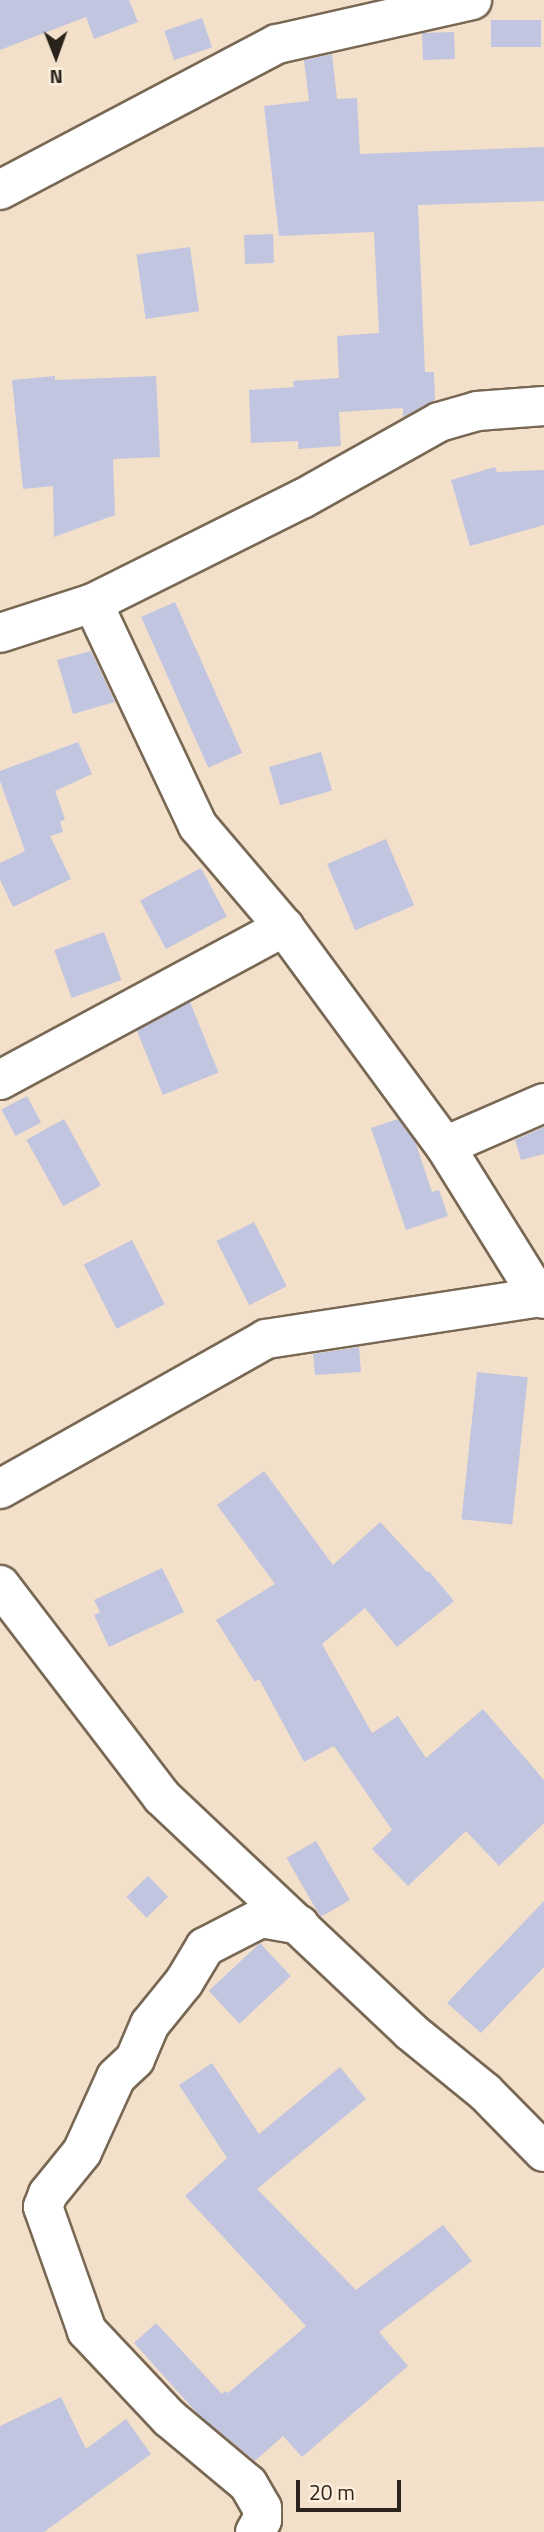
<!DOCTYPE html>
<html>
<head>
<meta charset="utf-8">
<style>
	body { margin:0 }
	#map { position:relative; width:544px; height:2532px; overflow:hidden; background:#f3e0ca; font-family:"Titillium Web",sans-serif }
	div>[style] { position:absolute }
	.building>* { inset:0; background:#c2c5df; transform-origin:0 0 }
	.roads { filter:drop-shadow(2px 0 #786854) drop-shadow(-2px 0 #786854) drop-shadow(0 2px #786854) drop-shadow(0 -2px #786854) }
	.minor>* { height:38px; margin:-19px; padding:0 19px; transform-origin:19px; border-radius:19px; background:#fff }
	span { translate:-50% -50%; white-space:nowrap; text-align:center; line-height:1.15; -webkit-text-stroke:5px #fdeedc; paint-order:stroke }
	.north { position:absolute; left:21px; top:21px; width:70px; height:70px; -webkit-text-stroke:5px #fdeedc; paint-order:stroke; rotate:179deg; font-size:19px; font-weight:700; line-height:28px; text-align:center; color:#2a231b }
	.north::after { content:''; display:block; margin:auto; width:24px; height:32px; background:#2a231b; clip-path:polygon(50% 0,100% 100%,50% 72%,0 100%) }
	.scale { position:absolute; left:296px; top:2480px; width:105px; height:32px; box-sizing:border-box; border:4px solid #2a231b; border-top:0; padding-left:9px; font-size:21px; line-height:24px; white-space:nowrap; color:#2a231b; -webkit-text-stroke:5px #fdeedc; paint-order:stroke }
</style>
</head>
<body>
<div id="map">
	<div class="building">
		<div style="clip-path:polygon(0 0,129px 0,138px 22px,94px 39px,86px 17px,0 50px)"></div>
		<div style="left:202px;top:18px;width:31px;height:40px;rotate:71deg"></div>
		<div style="left:541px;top:20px;width:27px;height:50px;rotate:90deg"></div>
		<div style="left:454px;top:32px;width:27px;height:32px;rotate:88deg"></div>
		<div style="clip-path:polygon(332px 54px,337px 99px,357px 98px,360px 154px,544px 147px,544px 201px,418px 205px,425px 372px,434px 372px,435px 400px,403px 417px,403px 408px,339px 412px,341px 446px,298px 449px,298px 441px,251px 443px,249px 390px,294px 387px,293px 381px,339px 378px,337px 336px,379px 333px,374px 232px,279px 236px,264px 106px,309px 101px,304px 60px)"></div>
		<div style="left:273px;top:234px;width:29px;height:29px;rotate:88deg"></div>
		<div style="left:190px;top:247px;width:65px;height:54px;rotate:82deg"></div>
		<div style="clip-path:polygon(55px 376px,55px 380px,156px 376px,160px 457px,113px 459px,115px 515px,54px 537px,53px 486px,23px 489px,12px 380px)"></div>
		<div style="clip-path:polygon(495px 467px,497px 472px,544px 470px,544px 525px,470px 546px,451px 480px)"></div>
		<div style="left:175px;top:602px;width:165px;height:37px;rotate:66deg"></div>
		<div style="clip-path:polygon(91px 651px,115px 702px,73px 714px,57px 660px)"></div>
		<div style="clip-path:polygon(78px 742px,92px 774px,55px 791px,65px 819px,60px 822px,63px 832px,50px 836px,71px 879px,13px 907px,0 880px,0 863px,25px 851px,0 781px,0 771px)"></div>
		<div style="left:321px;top:752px;width:40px;height:54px;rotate:74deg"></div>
		<div style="left:386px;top:839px;width:72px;height:64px;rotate:67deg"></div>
		<div style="left:201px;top:868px;width:55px;height:69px;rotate:62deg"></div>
		<div style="left:104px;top:932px;width:51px;height:53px;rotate:70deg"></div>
		<div style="left:190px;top:1002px;width:76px;height:60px;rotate:68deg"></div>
		<div style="left:27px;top:1096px;width:30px;height:29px;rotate:62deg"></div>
		<div style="left:64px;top:1119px;width:76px;height:43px;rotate:61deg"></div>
		<div style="clip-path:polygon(398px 1119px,415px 1141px,432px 1192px,439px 1190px,448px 1216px,406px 1230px,371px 1128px)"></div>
		<div style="clip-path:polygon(544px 1127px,544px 1154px,521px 1160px,515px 1140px)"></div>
		<div style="left:254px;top:1222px;width:72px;height:42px;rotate:63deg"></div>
		<div style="left:132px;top:1240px;width:72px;height:54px;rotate:63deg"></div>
		<div style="clip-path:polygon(359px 1347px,361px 1372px,315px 1375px,313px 1354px)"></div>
		<div style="left:477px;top:1372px;width:51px;height:148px;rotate:6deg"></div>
		<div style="clip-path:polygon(264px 1471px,333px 1565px,380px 1522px,427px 1572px,429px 1571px,454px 1601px,397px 1647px,365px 1608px,322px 1644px,372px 1733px,398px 1716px,426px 1758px,483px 1709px,544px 1780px,544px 1823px,499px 1866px,466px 1831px,408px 1886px,372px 1849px,392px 1830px,334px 1746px,304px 1762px,259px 1679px,255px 1682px,216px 1620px,275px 1584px,217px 1505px)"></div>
		<div style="clip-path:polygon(162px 1568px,184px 1612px,109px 1647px,94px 1615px,100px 1612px,94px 1600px)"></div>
		<div style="left:316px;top:1841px;width:68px;height:34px;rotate:60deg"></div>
		<div style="left:148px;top:1876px;width:29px;height:30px;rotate:46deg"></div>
		<div style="clip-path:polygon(544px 1901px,544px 1967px,481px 2033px,447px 2003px)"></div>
		<div style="left:260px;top:1943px;width:45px;height:70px;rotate:47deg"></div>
		<div style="clip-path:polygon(212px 2063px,259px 2134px,340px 2067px,366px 2099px,257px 2189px,356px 2290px,443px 2225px,472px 2261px,379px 2332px,408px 2366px,302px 2457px,283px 2436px,255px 2461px,198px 2414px,134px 2343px,156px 2323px,222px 2394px,225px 2391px,228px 2393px,306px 2326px,185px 2196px,227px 2158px,179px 2085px)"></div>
		<div style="clip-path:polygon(61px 2397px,86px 2449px,126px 2419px,151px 2454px,44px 2532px,0 2532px,0 2426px)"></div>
	</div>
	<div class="roads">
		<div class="minor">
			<div style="left:0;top:190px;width:313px;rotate:-27.8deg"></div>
			<div style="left:277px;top:44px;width:200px;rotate:-12.7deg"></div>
			<div style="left:93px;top:603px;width:246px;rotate:64.8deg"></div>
			<div style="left:198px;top:826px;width:133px;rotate:49.6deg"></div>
			<div style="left:284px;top:927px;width:272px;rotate:53.7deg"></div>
			<div style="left:445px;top:1146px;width:178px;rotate:58.1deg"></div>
			<div style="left:539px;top:1297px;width:5px;rotate:22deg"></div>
			<div style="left:0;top:633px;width:98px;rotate:-17.9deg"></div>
			<div style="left:93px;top:603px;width:233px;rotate:-26.5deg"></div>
			<div style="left:302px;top:499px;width:157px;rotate:-29.3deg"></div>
			<div style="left:439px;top:422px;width:40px;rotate:-16deg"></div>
			<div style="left:477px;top:411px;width:67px;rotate:-4.3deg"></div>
			<div style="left:0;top:1080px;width:323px;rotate:-28.3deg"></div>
			<div style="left:445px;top:1146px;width:108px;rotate:-23.5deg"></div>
			<div style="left:0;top:1489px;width:305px;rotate:-29.4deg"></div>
			<div style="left:266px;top:1339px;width:276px;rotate:-8.7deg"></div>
			<div style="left:0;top:1585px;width:267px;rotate:52.6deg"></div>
			<div style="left:162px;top:1797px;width:341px;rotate:43.3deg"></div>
			<div style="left:410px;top:2031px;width:97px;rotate:39.1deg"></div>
			<div style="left:485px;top:2092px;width:84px;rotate:45.5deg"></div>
			<div style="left:255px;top:2532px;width:14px;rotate:-60deg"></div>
			<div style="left:262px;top:2520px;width:12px;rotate:-90deg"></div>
			<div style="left:262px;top:2508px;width:28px;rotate:-120deg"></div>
			<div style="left:248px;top:2484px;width:103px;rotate:-140.1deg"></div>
			<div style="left:169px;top:2418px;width:120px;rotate:-133.3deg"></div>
			<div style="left:87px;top:2331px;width:132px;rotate:-109.5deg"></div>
			<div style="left:43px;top:2207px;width:14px;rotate:-69deg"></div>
			<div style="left:48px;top:2194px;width:54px;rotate:-51deg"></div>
			<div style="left:82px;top:2152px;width:82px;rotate:-65.6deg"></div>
			<div style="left:116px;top:2077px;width:26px;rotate:-43deg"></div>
			<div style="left:135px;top:2059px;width:38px;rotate:-67deg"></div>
			<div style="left:150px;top:2024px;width:54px;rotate:-51deg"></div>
			<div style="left:184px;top:1982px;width:41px;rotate:-59deg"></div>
			<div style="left:205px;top:1947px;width:63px;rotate:-27.4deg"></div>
			<div style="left:261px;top:1918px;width:39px;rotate:10deg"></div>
		</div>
	</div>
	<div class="north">N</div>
	<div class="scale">20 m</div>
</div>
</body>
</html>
